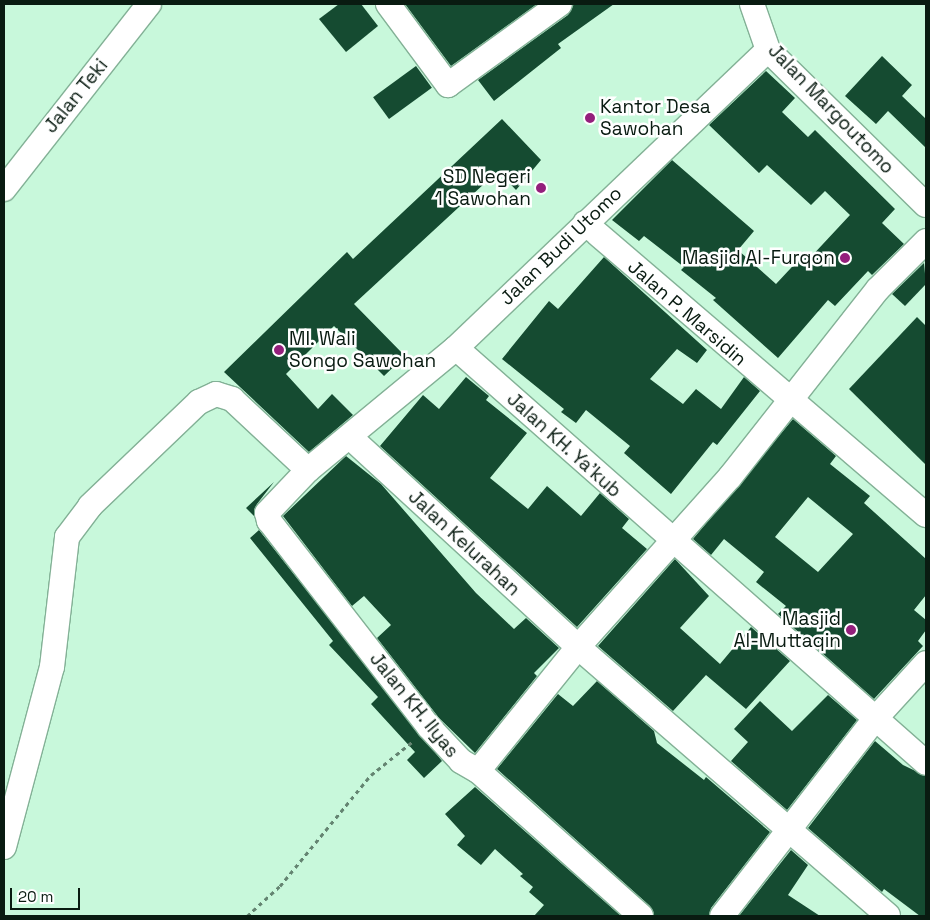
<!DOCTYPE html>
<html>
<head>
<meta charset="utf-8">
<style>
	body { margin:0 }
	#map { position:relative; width:930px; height:920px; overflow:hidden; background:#c8f8db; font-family:"Space Grotesk",sans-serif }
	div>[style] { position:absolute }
	.building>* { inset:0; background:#154b31; transform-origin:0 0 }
	.path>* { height:3px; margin-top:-1.5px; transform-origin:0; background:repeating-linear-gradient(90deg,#648471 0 4px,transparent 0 8px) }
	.roads { filter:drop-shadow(1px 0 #83b196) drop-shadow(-1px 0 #83b196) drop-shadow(0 1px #83b196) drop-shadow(0 -1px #83b196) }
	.minor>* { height:24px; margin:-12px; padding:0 12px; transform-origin:12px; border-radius:12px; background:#fff }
	.dots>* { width:14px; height:14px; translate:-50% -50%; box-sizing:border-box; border:2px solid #fff; border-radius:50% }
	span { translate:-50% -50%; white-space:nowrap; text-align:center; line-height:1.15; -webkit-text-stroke:5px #fff; paint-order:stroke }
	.street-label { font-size:19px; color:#091b11 }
	.poi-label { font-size:19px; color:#091b11 }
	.left { translate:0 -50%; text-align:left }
	.right { translate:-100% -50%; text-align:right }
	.frame { position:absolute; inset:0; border:5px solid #091b11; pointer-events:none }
	.scale { position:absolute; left:10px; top:888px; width:70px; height:22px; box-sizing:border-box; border:2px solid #091b11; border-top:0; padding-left:6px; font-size:15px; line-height:18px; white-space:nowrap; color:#091b11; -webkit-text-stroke:4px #fff; paint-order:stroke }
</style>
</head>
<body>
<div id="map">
	<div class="building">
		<div style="clip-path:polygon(339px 4px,361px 4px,378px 26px,346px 52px,319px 19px)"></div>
		<div style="clip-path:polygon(405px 4px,537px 4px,451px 66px)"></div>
		<div style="clip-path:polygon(574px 4px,614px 4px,558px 44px,561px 48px,494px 101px,478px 80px,568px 15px)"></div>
		<div style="clip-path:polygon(882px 56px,912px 85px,902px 96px,926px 119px,926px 148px,888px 111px,876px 124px,845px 96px)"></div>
		<div style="left:416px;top:66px;width:27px;height:53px;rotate:54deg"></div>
		<div style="clip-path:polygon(766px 71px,795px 98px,782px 112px,808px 137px,815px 130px,895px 209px,882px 223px,904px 244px,872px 275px,868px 271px,835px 306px,828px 300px,778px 358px,713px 300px,716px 298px,681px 270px,684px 267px,644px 236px,639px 241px,612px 220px,672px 160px,754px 231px,738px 250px,776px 284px,804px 254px,809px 259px,850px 215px,825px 191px,811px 205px,767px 165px,759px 173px,709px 125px)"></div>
		<div style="clip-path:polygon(502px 119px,541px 160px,516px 190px,498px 171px,354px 304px,405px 356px,384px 376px,334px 326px,286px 374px,318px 409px,332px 394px,353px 415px,309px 452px,224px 372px,347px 252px,353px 259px)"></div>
		<div style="clip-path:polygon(604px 257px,707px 350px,697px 363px,677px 349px,650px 379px,683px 404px,696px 389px,721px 409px,744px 377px,760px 391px,717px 445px,713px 442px,671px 494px,624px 453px,630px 446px,586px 410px,576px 423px,561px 412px,564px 409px,502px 359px,549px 301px,558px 309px)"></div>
		<div style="clip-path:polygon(924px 263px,926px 284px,905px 306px,892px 294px)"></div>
		<div style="clip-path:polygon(917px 317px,926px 326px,926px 465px,849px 389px)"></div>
		<div style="clip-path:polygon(466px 377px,489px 396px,486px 400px,527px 433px,490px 478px,528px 509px,547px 486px,581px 516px,600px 493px,629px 519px,622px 528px,647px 549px,577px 627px,380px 446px,423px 395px,439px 409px)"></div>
		<div style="clip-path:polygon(evenodd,793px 419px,836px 456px,830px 464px,870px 496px,864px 503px,926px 559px,926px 595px,914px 610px,926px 620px,926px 630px,918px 641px,923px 646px,874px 699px,778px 614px,786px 606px,756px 582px,764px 572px,724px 539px,711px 555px,693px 539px,793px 419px,808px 497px,853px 534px,818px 572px,775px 537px,808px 497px)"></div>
		<div style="clip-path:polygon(346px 456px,381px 484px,476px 593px,514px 629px,526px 618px,559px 648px,534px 673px,537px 676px,475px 753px,439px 718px,377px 638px,391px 625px,364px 596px,352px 606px,283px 516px)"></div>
		<div style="clip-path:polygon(274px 482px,257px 504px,254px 516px,246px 508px)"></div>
		<div style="clip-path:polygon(259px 530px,442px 761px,424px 778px,407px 760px,415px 752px,371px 704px,378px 697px,329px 645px,333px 641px,250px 538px)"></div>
		<div style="clip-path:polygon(675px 559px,709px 596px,680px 628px,720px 664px,751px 627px,790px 661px,746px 709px,706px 675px,673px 711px,598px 646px)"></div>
		<div style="clip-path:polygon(597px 681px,654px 731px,657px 743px,704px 780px,706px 777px,770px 832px,711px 908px,709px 916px,654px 916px,650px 906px,497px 769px,558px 694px,573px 706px)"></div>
		<div style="clip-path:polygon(828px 695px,857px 720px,787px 810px,731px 761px,748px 742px,734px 729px,760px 701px,792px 731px)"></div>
		<div style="clip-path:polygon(875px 741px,903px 765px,926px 776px,926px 916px,920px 916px,884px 889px,882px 892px,808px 828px)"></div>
		<div style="clip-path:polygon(475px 787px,621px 916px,534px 916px,544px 905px,529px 892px,533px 887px,520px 876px,523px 874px,495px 849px,481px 865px,457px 845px,465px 836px,445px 814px)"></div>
		<div style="clip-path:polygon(791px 850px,808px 865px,788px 895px,820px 916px,739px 916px)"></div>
	</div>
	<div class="path">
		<div style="left:247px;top:916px;width:45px;rotate:-42.3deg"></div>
		<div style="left:280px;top:886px;width:144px;rotate:-50.7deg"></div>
		<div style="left:371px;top:775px;width:53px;rotate:-38.8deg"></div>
	</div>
	<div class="roads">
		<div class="minor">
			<div style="left:388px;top:4px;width:101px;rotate:53.5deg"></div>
			<div style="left:448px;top:85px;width:138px;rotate:-35.9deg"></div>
			<div style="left:752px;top:4px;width:49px;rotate:70.8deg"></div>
			<div style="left:768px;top:50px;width:221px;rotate:44.5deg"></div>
			<div style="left:4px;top:189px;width:235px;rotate:-51.9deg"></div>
			<div style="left:585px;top:223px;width:449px;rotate:40.6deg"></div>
			<div style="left:456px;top:348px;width:627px;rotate:41.44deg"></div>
			<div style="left:351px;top:438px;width:309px;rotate:42.6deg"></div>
			<div style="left:578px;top:647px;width:410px;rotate:40.9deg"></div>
			<div style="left:478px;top:771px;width:159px;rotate:-51.1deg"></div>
			<div style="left:578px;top:647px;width:228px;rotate:-48.2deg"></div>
			<div style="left:730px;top:477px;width:239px;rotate:-51.8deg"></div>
			<div style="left:878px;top:289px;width:68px;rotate:-45deg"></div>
			<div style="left:4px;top:847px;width:186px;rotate:-75.1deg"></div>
			<div style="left:52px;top:667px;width:131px;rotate:-83.4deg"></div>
			<div style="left:67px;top:537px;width:39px;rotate:-53deg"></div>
			<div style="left:90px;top:506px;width:151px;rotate:-43.7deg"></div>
			<div style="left:199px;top:402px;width:19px;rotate:-25deg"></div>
			<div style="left:216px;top:394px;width:17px;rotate:17deg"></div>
			<div style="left:232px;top:399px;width:104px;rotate:43.1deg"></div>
			<div style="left:641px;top:916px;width:218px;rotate:-138.3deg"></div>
			<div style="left:478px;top:771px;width:20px;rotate:-150deg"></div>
			<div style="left:461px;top:761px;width:47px;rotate:-133.3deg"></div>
			<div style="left:429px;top:727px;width:261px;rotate:-127.8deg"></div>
			<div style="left:269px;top:521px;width:8px;rotate:-104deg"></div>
			<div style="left:267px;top:513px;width:59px;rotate:-46.4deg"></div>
			<div style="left:308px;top:470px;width:192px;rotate:-39.5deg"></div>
			<div style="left:456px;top:348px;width:431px;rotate:-43.7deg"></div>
			<div style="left:722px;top:916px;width:248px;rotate:-52.2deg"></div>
			<div style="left:874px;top:720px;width:77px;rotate:-47.6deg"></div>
		</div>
	</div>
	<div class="dots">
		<div style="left:590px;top:118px;background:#941f7c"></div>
		<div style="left:541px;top:188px;background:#941f7c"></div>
		<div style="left:845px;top:258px;background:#941f7c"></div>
		<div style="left:279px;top:350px;background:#941f7c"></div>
		<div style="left:851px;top:630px;background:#941f7c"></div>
	</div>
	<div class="street-label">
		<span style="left:76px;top:96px;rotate:-51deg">Jalan Teki</span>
		<span style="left:831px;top:109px;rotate:46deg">Jalan Margoutomo</span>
		<span style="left:561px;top:246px;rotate:-44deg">Jalan Budi Utomo</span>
		<span style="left:687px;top:313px;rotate:41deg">Jalan P. Marsidin</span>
		<span style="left:564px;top:445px;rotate:42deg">Jalan KH. Ya'kub</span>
		<span style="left:464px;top:543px;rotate:43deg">Jalan Kelurahan</span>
		<span style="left:414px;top:705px;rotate:51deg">Jalan KH. Ilyas</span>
	</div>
	<div class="poi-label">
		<span class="left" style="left:600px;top:118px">Kantor Desa<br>Sawohan</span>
		<span class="right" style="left:531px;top:188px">SD Negeri<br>1 Sawohan</span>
		<span class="right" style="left:835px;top:258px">Masjid Al-Furqon</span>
		<span class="left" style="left:289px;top:350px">MI. Wali<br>Songo Sawohan</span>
		<span class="right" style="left:841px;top:630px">Masjid<br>Al-Muttaqin</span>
	</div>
	<div class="frame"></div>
	<div class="scale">20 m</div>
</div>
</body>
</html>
